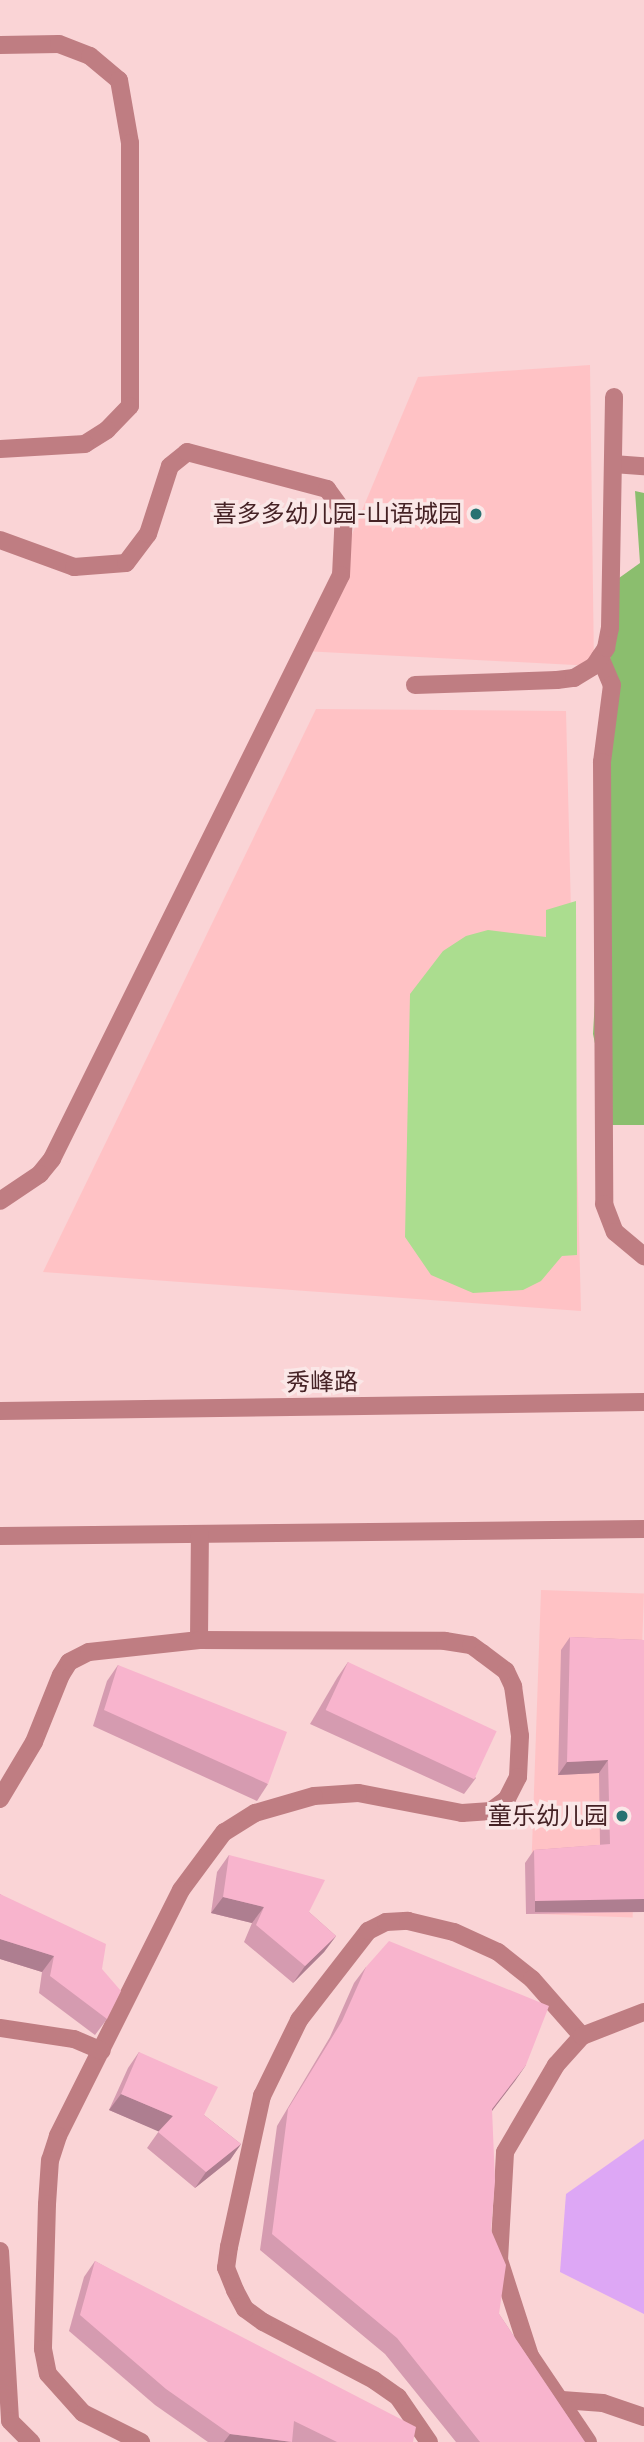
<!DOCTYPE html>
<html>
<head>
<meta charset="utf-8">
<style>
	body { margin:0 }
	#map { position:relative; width:644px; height:2442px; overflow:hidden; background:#fad4d6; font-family:Quicksand,"Noto Sans SC",sans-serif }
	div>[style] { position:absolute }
	.built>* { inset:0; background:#ffc2c5; transform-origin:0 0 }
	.green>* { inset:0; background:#abdd8f }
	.forest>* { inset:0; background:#8bbe6e }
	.water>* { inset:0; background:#dda7f5 }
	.minor>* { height:18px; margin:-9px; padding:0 9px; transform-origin:9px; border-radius:9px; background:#bf7d82 }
	.wall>* { inset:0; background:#d59bb0 }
	.shaded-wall>* { inset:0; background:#ae7e90; transform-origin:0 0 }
	.building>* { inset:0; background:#f8b4cd; transform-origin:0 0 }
	.dots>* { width:19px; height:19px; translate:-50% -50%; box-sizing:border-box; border:4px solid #fae7e7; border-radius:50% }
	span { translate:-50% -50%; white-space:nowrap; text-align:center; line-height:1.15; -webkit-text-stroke:7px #fae7e7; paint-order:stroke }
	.poi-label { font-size:24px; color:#452225 }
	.right { translate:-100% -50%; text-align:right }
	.street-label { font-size:24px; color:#452225 }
</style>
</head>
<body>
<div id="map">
	<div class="built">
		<div style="clip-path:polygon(590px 365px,594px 666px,303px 651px,418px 377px)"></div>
		<div style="clip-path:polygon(316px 709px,566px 711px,581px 1311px,43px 1272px)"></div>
		<div style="left:541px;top:1590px;width:103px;height:324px;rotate:2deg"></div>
	</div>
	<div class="green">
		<div style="clip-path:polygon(576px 901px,577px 1255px,562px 1256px,541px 1281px,523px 1290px,473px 1293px,431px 1275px,405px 1237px,410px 994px,443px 951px,466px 936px,488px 930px,546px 937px,546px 910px)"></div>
	</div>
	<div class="forest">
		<div style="clip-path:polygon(635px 491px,644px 493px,644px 1125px,612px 1125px,593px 1034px,606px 809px,597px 777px,619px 578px,640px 563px)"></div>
	</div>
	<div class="water">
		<div style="clip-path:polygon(644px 2139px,644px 2314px,560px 2272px,566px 2194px)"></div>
	</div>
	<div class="minor">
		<div style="left:0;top:45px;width:59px;rotate:-1deg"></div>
		<div style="left:59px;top:44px;width:33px;rotate:21deg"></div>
		<div style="left:90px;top:56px;width:38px;rotate:40deg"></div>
		<div style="left:119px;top:80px;width:64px;rotate:80.1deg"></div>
		<div style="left:130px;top:143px;width:263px;rotate:90deg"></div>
		<div style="left:130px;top:406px;width:33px;rotate:134deg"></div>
		<div style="left:107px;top:430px;width:26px;rotate:148deg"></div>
		<div style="left:85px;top:444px;width:85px;rotate:176.6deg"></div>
		<div style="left:613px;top:464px;width:31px;rotate:4deg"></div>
		<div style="left:0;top:540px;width:79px;rotate:20deg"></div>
		<div style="left:74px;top:567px;width:52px;rotate:-4.4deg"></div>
		<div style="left:126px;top:563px;width:36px;rotate:-53deg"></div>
		<div style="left:148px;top:534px;width:71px;rotate:-72.1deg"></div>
		<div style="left:170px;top:466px;width:22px;rotate:-39deg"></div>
		<div style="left:187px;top:452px;width:145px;rotate:14.8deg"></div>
		<div style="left:327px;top:489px;width:29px;rotate:54deg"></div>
		<div style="left:344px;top:512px;width:63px;rotate:92.7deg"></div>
		<div style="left:341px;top:575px;width:652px;rotate:116.33deg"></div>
		<div style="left:52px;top:1159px;width:19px;rotate:129deg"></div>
		<div style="left:40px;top:1174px;width:48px;rotate:146deg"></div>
		<div style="left:600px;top:657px;width:30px;rotate:67deg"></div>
		<div style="left:612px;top:685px;width:78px;rotate:97.4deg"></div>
		<div style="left:602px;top:762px;width:442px;rotate:89.7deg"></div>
		<div style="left:604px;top:1204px;width:30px;rotate:69deg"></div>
		<div style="left:615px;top:1232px;width:38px;rotate:40deg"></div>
		<div style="left:415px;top:685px;width:142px;rotate:-2deg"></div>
		<div style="left:557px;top:680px;width:17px;rotate:-7deg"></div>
		<div style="left:574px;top:678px;width:23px;rotate:-31deg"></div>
		<div style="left:594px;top:666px;width:22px;rotate:-56deg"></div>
		<div style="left:606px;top:648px;width:20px;rotate:-79deg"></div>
		<div style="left:610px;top:628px;width:231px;rotate:-89deg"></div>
		<div style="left:0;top:1411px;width:644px;rotate:-0.8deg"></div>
		<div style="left:0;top:1536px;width:644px;rotate:-0.62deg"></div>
		<div style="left:199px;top:1640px;width:106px;rotate:-89.5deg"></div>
		<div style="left:0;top:1799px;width:66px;rotate:-59.2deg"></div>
		<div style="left:34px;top:1742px;width:72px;rotate:-68.1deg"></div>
		<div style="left:61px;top:1675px;width:15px;rotate:-58deg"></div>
		<div style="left:69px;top:1662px;width:22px;rotate:-27deg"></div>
		<div style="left:89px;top:1652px;width:111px;rotate:-6.2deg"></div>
		<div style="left:199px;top:1640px;width:246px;rotate:0.2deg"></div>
		<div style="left:445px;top:1641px;width:26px;rotate:9deg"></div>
		<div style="left:471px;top:1645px;width:14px;rotate:36deg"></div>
		<div style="left:482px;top:1653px;width:30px;rotate:37deg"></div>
		<div style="left:506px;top:1671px;width:17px;rotate:65deg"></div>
		<div style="left:513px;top:1686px;width:50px;rotate:82deg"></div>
		<div style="left:520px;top:1736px;width:41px;rotate:92.8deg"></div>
		<div style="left:518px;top:1777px;width:25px;rotate:117deg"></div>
		<div style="left:507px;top:1799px;width:20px;rotate:143deg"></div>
		<div style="left:491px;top:1811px;width:29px;rotate:176deg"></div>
		<div style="left:462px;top:1813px;width:106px;rotate:-169.1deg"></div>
		<div style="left:358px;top:1793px;width:44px;rotate:176.1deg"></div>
		<div style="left:314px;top:1796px;width:61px;rotate:163.9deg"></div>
		<div style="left:255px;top:1813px;width:36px;rotate:148deg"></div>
		<div style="left:224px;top:1832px;width:72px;rotate:126.6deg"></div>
		<div style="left:181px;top:1890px;width:275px;rotate:116.6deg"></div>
		<div style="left:58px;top:2136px;width:25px;rotate:108deg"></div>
		<div style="left:50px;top:2160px;width:44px;rotate:93.9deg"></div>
		<div style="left:47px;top:2204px;width:145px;rotate:91.6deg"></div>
		<div style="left:43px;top:2349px;width:25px;rotate:79deg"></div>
		<div style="left:48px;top:2374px;width:52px;rotate:48.1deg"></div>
		<div style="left:83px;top:2413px;width:65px;rotate:26.6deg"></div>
		<div style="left:0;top:2028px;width:75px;rotate:8.5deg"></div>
		<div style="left:74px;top:2039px;width:30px;rotate:23deg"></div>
		<div style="left:0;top:2251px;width:170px;rotate:86.6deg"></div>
		<div style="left:10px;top:2421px;width:30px;rotate:45deg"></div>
		<div style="left:562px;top:2400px;width:41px;rotate:4.2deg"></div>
		<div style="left:603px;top:2403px;width:43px;rotate:18.9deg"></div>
		<div style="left:429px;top:2442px;width:55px;rotate:-124.6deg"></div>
		<div style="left:398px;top:2397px;width:29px;rotate:-145deg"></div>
		<div style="left:374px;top:2380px;width:125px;rotate:-152.4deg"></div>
		<div style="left:263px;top:2322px;width:22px;rotate:-144deg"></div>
		<div style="left:245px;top:2309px;width:21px;rotate:-118deg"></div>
		<div style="left:235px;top:2290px;width:24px;rotate:-112deg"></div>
		<div style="left:226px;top:2268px;width:21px;rotate:-82deg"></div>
		<div style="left:229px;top:2247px;width:155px;rotate:-77.7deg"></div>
		<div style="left:262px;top:2096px;width:85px;rotate:-64deg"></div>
		<div style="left:299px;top:2020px;width:113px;rotate:-52.2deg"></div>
		<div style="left:368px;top:1931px;width:20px;rotate:-27deg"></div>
		<div style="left:386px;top:1922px;width:22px;rotate:-3deg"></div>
		<div style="left:408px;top:1921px;width:47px;rotate:13.4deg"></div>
		<div style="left:454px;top:1932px;width:48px;rotate:24.4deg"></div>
		<div style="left:498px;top:1952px;width:43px;rotate:38.5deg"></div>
		<div style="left:532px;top:1979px;width:76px;rotate:48.7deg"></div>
		<div style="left:588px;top:2442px;width:104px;rotate:-124deg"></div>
		<div style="left:530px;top:2356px;width:101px;rotate:-107.9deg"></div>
		<div style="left:499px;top:2260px;width:108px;rotate:-86.8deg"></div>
		<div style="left:505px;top:2152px;width:101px;rotate:-59.6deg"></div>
		<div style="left:556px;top:2065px;width:39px;rotate:-48deg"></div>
		<div style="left:582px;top:2036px;width:66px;rotate:-21.2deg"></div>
	</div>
	<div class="wall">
		<div style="clip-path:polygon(570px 1637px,644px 1640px,644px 1912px,526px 1914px,525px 1863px,534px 1850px,600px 1845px,599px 1773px,558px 1775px,561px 1650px)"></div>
		<div style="clip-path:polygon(348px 1662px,476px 1778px,464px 1794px,310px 1724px,337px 1678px)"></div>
		<div style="clip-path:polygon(118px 1665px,268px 1784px,257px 1801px,93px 1726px,107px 1681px)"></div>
		<div style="clip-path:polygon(229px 1855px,309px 1912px,336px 1936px,324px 1952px,293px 1983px,244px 1942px,252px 1923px,211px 1913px,217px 1872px)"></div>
		<div style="clip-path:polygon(0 1894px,102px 1969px,107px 2019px,95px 2035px,39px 1993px,42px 1972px,0 1959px)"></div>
		<div style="clip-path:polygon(366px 1967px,526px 2065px,492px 2111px,491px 2230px,499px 2314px,585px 2442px,456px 2442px,385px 2354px,260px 2250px,277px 2126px,330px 2037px,354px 1983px)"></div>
		<div style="clip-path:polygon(139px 2052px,204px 2115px,241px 2144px,230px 2160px,195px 2188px,147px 2148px,159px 2131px,109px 2110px,128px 2068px)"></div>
		<div style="clip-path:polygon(95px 2261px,413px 2442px,208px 2442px,155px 2405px,69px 2331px,84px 2277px)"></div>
	</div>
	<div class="shaded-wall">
		<div style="clip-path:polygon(608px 1760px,599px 1773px,558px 1775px,567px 1762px)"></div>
		<div style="clip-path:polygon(223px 1897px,264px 1907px,252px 1923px,211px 1913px)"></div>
		<div style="left:644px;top:1899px;width:13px;height:109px;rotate:90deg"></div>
		<div style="clip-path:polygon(336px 1936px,324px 1952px,293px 1983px,305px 1966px)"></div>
		<div style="clip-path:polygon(0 1939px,54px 1956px,42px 1972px,0 1959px)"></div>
		<div style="clip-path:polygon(526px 2065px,515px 2081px,481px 2125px,492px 2109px)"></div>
		<div style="clip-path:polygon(121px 2094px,173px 2116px,162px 2133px,109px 2110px)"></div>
		<div style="clip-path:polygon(241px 2144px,230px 2160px,195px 2188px,206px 2172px)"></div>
		<div style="clip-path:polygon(230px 2434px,292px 2442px,224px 2442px)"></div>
	</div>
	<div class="building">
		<div style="clip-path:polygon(570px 1637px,644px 1640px,644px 1899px,535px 1901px,534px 1850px,610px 1844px,608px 1760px,567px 1762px)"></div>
		<div style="left:348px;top:1662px;width:164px;height:53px;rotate:25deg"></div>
		<div style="clip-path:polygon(118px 1665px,287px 1732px,268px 1784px,104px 1710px)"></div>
		<div style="clip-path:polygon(229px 1855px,325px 1880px,309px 1912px,336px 1936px,305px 1966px,256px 1925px,264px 1907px,223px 1897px)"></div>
		<div style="clip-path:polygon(0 1894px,106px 1944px,102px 1969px,121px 1991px,107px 2019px,50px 1976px,54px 1956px,0 1939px)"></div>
		<div style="clip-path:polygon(389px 1941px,549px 2006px,526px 2065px,492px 2109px,495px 2181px,491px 2230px,506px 2265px,499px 2314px,585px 2442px,480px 2442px,397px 2338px,272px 2234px,288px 2109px,342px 2021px,366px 1967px)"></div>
		<div style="clip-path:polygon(139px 2052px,218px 2087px,204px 2115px,241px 2144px,206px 2172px,158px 2132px,173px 2116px,121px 2094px)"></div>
		<div style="clip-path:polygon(95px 2261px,416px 2427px,413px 2442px,337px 2442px,294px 2421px,292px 2442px,230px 2434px,166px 2389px,80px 2315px)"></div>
	</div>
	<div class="dots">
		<div style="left:476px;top:514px;background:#287272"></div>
		<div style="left:622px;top:1816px;background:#287272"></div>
	</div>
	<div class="poi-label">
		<span class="right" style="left:462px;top:514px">喜多多幼儿园-山语城园</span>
		<span class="right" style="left:608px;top:1816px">童乐幼儿园</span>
	</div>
	<div class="street-label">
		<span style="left:322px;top:1382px;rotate:-1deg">秀峰路</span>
	</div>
</div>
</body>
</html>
